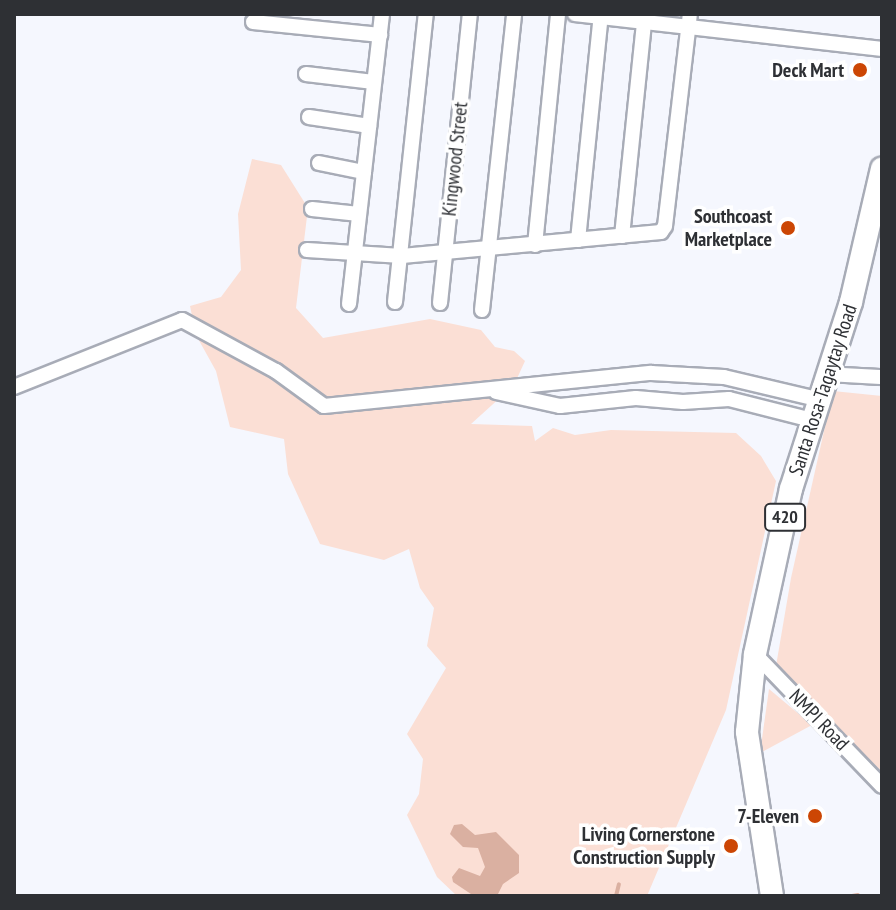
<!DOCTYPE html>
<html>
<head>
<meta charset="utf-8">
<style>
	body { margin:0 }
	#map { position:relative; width:896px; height:910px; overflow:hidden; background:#f5f7fe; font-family:"PT Sans Narrow",sans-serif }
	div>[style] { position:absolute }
	.green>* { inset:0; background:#fbdfd5 }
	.water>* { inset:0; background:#dab0a1 }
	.stream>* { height:4px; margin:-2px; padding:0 2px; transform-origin:2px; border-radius:2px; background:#dab0a1 }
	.roads { filter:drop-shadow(2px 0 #a8acb7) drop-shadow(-2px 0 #a8acb7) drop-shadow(0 2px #a8acb7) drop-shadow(0 -2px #a8acb7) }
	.street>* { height:14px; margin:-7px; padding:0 7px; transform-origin:7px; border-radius:7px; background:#fff }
	.primary>* { height:22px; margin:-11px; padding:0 11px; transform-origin:11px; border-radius:11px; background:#fff }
	.dots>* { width:22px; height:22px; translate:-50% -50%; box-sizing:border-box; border:4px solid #fff; border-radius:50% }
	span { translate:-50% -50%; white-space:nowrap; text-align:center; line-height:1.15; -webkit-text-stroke:7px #fff; paint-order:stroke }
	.shield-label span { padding:2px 6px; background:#fff; border:2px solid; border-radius:6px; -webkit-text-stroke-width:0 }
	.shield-label { font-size:18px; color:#2e3034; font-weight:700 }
	.poi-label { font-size:20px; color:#2e3034; font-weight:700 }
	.right { translate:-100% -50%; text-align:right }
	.street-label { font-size:20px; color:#2e3034 }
	.frame { position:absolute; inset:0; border:16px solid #2e3034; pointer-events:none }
</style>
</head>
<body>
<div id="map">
	<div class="green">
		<div style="clip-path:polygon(252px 159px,281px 165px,308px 208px,296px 308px,323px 338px,430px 319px,481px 330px,495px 347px,514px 351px,525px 361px,514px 385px,471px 424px,532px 426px,535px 441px,553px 428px,575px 435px,611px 430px,736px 433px,761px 456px,776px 481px,726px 710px,647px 896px,457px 896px,437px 877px,407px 815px,419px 794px,423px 759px,407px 734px,446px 668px,427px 646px,434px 608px,420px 588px,409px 549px,384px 560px,320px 544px,288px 474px,284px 439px,230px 427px,216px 371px,196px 335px,190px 306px,221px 297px,241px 270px,238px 214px)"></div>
		<div style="clip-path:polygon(833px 391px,882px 396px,882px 772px,776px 666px,791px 578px)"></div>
		<div style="clip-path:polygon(769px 689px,812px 725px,760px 753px)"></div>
	</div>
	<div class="water">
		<div style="clip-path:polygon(462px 824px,475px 835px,496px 832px,519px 855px,519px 873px,503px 884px,497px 896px,474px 896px,453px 882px,452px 877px,459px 868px,480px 876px,485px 867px,478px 848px,463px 847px,450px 834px,454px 825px)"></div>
	</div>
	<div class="stream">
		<div style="left:616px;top:896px;width:12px;rotate:-76deg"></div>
		<div style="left:852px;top:896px;width:6px;rotate:-9deg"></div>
	</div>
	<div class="roads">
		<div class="street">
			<div style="left:575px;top:14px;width:309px;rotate:6.5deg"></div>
			<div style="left:253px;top:22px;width:128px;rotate:5.8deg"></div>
			<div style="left:306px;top:74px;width:68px;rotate:6.7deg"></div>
			<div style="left:309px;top:117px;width:61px;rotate:8.5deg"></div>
			<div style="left:319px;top:163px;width:46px;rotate:11.3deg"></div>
			<div style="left:312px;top:209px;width:47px;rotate:6.1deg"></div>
			<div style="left:622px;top:236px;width:223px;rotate:-84.1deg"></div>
			<div style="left:578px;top:240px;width:227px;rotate:-84.2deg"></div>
			<div style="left:535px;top:245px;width:232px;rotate:-84.3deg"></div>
			<div style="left:307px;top:250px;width:95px;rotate:3.6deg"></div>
			<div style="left:402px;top:256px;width:260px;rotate:-5.3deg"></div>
			<div style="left:661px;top:232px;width:7px;rotate:-56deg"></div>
			<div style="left:665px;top:226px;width:213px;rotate:-83.3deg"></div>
			<div style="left:395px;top:302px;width:290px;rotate:-83.9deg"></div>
			<div style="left:440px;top:303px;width:291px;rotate:-84.1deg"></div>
			<div style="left:349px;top:304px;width:292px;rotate:-83.5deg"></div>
			<div style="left:482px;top:310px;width:298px;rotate:-83.8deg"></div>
			<div style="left:826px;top:374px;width:56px;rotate:3.1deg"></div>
			<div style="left:14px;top:387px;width:181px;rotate:-21.7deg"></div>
			<div style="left:182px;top:320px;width:107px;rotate:28.5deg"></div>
			<div style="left:276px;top:371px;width:59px;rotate:36.1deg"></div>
			<div style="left:324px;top:406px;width:329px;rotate:-5.8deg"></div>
			<div style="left:651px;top:373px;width:73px;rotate:3.1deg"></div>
			<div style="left:724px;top:377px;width:96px;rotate:13.3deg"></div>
			<div style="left:496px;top:392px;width:66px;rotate:12.3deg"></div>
			<div style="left:560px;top:406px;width:76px;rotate:-6deg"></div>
			<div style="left:636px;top:398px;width:47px;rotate:4.9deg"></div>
			<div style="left:683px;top:402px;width:46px;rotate:-3.7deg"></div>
			<div style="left:729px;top:399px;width:86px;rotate:14.2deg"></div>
			<div style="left:755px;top:654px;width:183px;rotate:46.1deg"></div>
		</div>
		<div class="primary">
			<div style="left:772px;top:896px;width:166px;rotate:-98.7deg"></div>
			<div style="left:747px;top:732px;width:78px;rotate:-84.1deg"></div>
			<div style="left:755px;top:654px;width:169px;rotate:-77.7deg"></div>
			<div style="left:791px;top:489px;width:196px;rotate:-72.2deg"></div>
			<div style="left:851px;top:302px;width:137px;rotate:-76.9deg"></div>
		</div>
	</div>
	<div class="dots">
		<div style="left:860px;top:70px;background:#cc4604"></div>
		<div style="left:788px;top:228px;background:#cc4604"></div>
		<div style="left:815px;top:816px;background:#cc4604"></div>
		<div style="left:731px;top:846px;background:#cc4604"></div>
	</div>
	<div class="shield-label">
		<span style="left:785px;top:517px">420</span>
	</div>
	<div class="poi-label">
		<span class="right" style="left:844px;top:70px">Deck Mart</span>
		<span class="right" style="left:772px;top:228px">Southcoast<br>Marketplace</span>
		<span class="right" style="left:799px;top:816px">7-Eleven</span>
		<span class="right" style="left:715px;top:846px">Living Cornerstone<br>Construction Supply</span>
	</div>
	<div class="street-label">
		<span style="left:455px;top:159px;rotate:-84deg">Kingwood Street</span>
		<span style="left:823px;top:390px;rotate:-72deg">Santa Rosa-Tagaytay Road</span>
		<span style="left:819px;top:720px;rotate:46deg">NMPI Road</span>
	</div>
	<div class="frame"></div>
</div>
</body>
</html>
